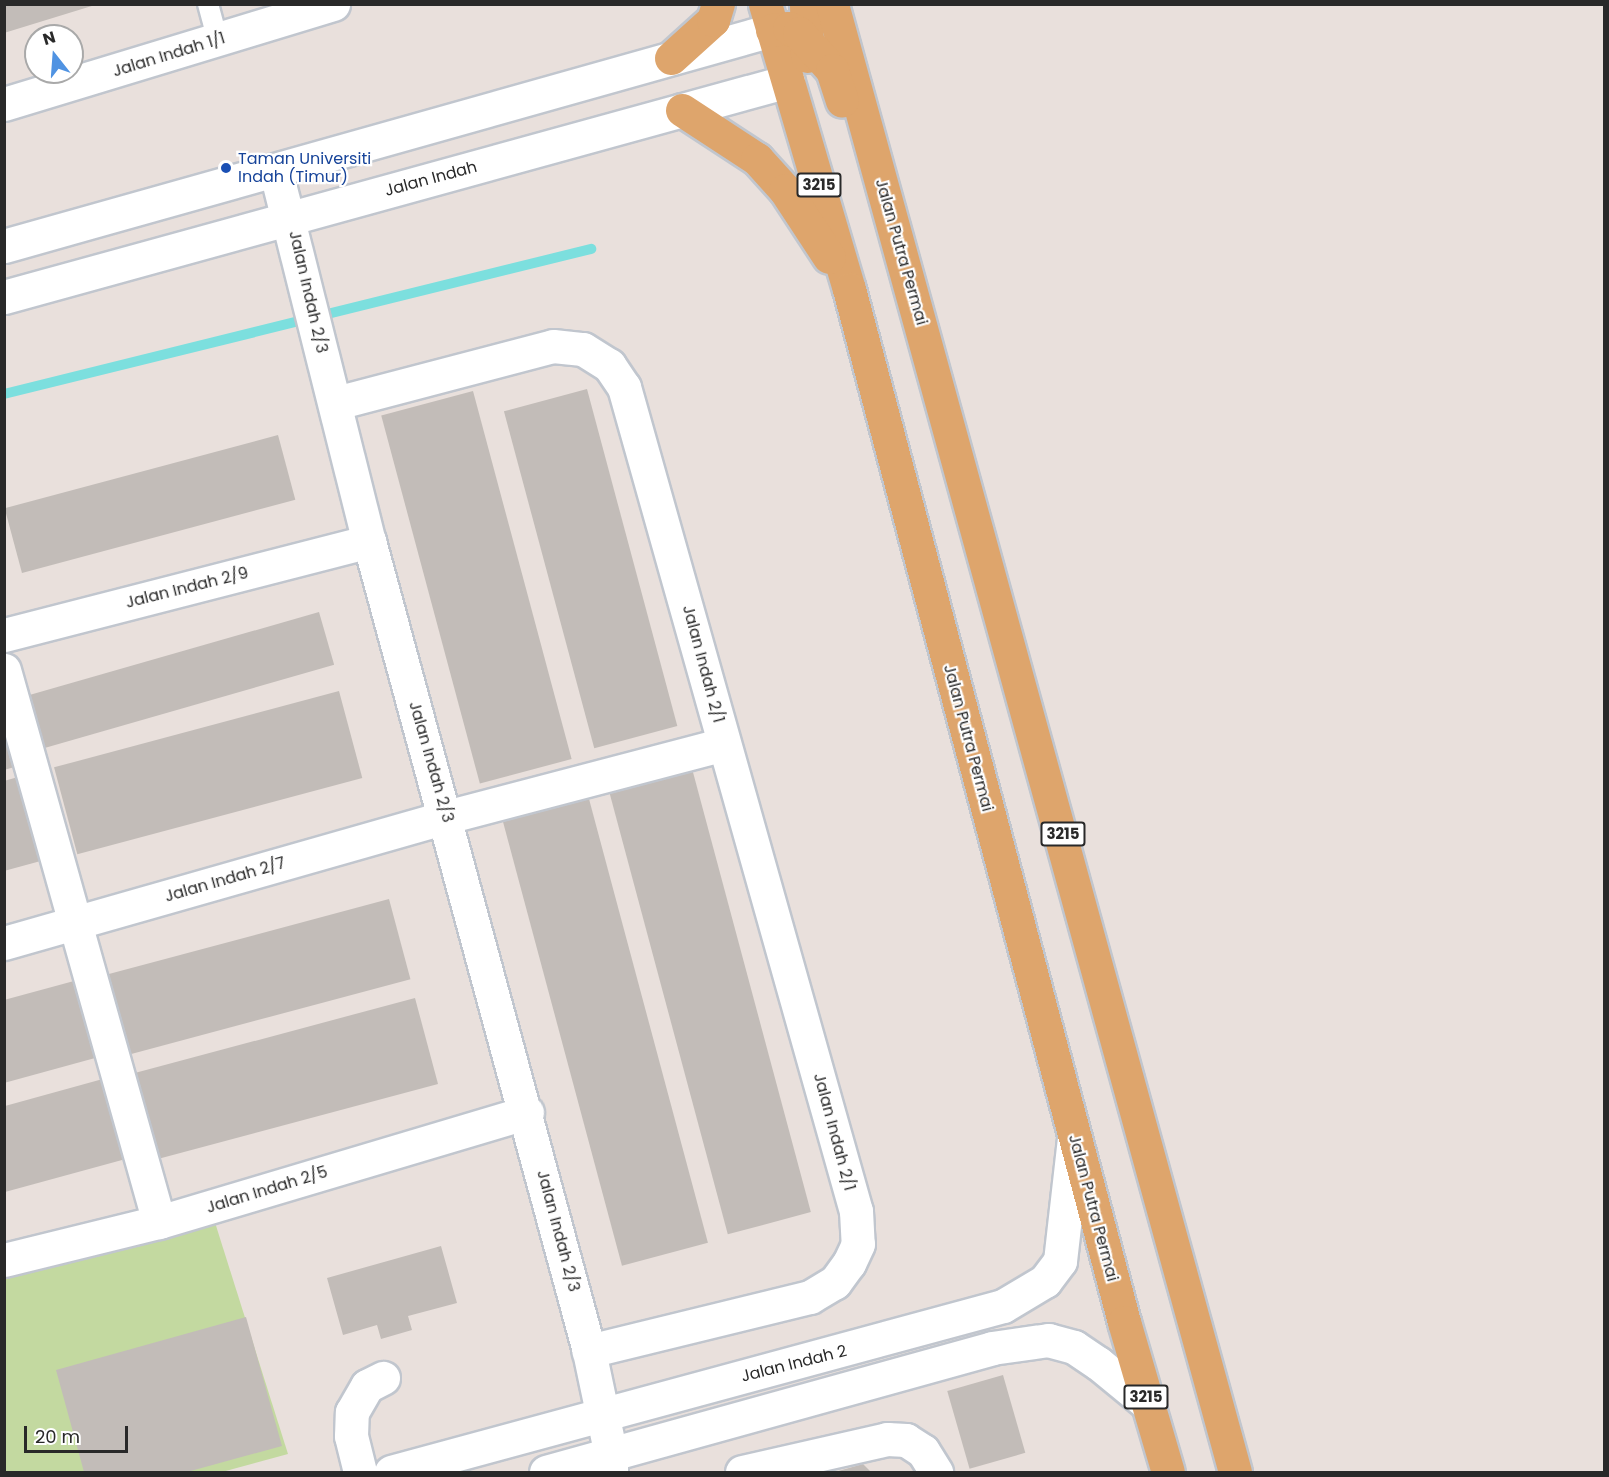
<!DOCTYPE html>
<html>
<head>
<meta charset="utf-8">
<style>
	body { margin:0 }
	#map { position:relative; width:1609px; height:1477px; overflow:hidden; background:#e9e0dc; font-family:Poppins,sans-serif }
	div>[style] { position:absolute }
	.green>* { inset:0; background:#c3d9a0 }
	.stream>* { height:10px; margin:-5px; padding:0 5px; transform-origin:5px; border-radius:5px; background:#7cdfde }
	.building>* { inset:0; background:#c2bcb8; transform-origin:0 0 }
	.roads { filter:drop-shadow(2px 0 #c1c6ce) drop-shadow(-2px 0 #c1c6ce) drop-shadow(0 2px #c1c6ce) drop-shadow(0 -2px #c1c6ce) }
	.service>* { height:20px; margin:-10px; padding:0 10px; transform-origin:10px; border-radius:10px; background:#fff }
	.minor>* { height:33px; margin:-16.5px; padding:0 16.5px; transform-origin:16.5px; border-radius:16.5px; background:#fff }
	.tertiary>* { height:33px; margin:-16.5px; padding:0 16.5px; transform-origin:16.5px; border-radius:16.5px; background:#fff }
	.primary>* { height:33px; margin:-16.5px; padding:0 16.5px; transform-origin:16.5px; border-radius:16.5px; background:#dea56c }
	.dots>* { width:16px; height:16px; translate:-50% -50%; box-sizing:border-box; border:3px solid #fff; border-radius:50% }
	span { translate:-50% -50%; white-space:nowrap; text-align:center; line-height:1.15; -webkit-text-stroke:4.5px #fff; paint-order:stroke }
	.shield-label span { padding:2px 4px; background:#fff; border:2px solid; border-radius:4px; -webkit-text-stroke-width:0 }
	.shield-label { font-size:15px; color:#292929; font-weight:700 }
	.street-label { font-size:16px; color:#292929 }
	.transit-label { font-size:16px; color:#164399 }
	.left { translate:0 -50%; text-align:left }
	.frame { position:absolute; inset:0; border:6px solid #292929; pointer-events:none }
	.north { position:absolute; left:24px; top:24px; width:60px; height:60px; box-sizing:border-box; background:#fff; border:2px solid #a9a9a9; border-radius:50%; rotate:343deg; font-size:16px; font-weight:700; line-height:24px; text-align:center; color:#292929 }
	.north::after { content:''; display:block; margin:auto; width:21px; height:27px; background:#5093e2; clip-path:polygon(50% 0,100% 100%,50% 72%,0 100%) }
	.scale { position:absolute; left:24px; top:1426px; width:104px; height:27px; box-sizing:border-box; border:3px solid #292929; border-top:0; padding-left:8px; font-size:18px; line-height:21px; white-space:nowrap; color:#292929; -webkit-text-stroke:4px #fff; paint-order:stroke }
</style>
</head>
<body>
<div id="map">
	<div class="green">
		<div style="clip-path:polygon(212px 1213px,288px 1454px,222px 1472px,5px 1472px,5px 1269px)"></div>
	</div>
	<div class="stream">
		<div style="left:4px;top:394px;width:605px;rotate:-13.88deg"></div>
	</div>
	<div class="building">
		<div style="clip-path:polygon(4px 4px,95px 4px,95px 5px,4px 33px)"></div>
		<div style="left:587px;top:389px;width:349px;height:86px;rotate:75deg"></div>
		<div style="left:473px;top:391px;width:381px;height:95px;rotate:75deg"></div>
		<div style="left:278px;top:435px;width:67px;height:283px;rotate:75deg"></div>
		<div style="left:319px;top:612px;width:55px;height:303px;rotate:74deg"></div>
		<div style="clip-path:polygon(4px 691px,25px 764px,4px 770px)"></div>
		<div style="left:339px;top:691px;width:90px;height:295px;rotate:75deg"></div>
		<div style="left:690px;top:761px;width:467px;height:86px;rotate:75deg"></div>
		<div style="clip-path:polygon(25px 775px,48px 859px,4px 871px,4px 781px)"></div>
		<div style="left:585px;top:784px;width:475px;height:89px;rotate:75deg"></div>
		<div style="left:389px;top:899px;width:83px;height:290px;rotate:75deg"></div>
		<div style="clip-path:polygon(85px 978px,106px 1055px,4px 1083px,4px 1000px)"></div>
		<div style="left:415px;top:998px;width:89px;height:292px;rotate:75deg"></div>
		<div style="clip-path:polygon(110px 1077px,133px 1157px,5px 1192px,5px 1106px)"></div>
		<div style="clip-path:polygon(441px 1246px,457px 1303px,408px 1316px,412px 1330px,381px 1339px,377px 1325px,343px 1335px,327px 1278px)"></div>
		<div style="clip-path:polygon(246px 1317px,282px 1446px,187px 1472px,84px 1472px,56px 1370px)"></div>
		<div style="left:1003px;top:1375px;width:81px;height:58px;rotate:74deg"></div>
		<div style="clip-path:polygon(863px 1464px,871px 1472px,835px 1472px)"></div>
	</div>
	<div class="roads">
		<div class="service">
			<div style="left:208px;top:4px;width:38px;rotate:75deg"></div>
		</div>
		<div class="minor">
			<div style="left:4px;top:104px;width:344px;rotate:-16.9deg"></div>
			<div style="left:276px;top:172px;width:381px;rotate:75.9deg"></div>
			<div style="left:369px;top:541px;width:839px;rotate:74.8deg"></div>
			<div style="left:589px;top:1351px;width:106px;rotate:78.1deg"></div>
			<div style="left:611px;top:1455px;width:17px;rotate:90deg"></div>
			<div style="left:336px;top:403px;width:224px;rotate:-14.7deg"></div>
			<div style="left:553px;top:346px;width:30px;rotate:6deg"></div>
			<div style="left:583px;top:349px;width:31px;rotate:32deg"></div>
			<div style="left:609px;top:365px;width:27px;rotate:56deg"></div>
			<div style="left:624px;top:387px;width:856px;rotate:74.28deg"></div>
			<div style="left:856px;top:1211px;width:33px;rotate:87deg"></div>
			<div style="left:858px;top:1244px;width:21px;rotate:115deg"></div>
			<div style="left:849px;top:1263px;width:24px;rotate:126deg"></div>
			<div style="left:835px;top:1282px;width:29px;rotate:149deg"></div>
			<div style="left:810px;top:1297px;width:228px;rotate:166.3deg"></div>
			<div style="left:4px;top:635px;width:377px;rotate:-14.4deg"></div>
			<div style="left:4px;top:670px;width:573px;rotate:74.32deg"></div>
			<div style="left:4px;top:943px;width:460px;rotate:-15.9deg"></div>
			<div style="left:446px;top:817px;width:287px;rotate:-14.7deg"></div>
			<div style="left:4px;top:1260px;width:160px;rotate:-13.8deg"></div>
			<div style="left:159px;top:1222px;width:384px;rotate:-16.6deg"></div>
			<div style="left:360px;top:1472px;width:37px;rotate:-104deg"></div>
			<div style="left:351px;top:1436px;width:24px;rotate:-88deg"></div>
			<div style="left:352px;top:1412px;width:30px;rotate:-60deg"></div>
			<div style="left:367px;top:1386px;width:18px;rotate:-27deg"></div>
			<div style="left:742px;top:1472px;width:149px;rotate:-12.8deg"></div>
			<div style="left:887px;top:1439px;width:19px;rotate:3deg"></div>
			<div style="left:906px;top:1440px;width:20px;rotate:33deg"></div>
			<div style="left:923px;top:1451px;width:25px;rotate:58deg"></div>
		</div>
		<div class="tertiary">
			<div style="left:4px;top:246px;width:798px;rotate:-15.71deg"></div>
			<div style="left:4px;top:297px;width:813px;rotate:-15.4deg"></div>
			<div style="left:391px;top:1472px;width:634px;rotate:-15.18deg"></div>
			<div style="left:1003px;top:1306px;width:49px;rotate:-30.8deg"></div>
			<div style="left:1045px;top:1281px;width:25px;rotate:-53deg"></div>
			<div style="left:1060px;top:1261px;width:124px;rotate:-83.5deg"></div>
			<div style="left:546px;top:1472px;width:463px;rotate:-15.5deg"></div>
			<div style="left:992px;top:1348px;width:57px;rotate:-8.1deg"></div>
			<div style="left:1048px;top:1340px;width:27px;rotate:15deg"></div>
			<div style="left:1074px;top:1347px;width:29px;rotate:34deg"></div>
			<div style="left:1098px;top:1363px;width:65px;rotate:39.4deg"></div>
		</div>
		<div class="primary">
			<div style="left:765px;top:4px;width:297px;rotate:73.6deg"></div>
			<div style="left:849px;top:289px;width:1069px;rotate:75.09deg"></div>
			<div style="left:1124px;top:1322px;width:156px;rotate:73.7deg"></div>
			<div style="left:806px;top:4px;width:52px;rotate:88.9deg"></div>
			<div style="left:832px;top:4px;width:1522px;rotate:74.65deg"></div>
			<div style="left:772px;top:30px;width:17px;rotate:-7deg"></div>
			<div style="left:789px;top:28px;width:11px;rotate:27deg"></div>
			<div style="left:799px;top:33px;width:50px;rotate:48.3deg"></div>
			<div style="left:832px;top:70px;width:32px;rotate:72deg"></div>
			<div style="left:671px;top:58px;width:57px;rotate:-42.1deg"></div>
			<div style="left:713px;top:20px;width:17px;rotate:-73deg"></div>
			<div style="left:682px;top:110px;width:90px;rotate:33.2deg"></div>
			<div style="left:757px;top:159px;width:42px;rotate:47.9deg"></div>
			<div style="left:785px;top:190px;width:80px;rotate:56.7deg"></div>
		</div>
	</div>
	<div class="dots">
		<div style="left:226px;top:168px;background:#1a4fb4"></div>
	</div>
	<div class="shield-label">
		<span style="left:819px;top:185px">3215</span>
		<span style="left:1063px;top:834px">3215</span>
		<span style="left:1146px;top:1397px">3215</span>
	</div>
	<div class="street-label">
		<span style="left:169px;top:55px;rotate:-17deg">Jalan Indah 1/1</span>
		<span style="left:431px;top:179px;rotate:-15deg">Jalan Indah</span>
		<span style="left:901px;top:252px;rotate:74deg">Jalan Putra Permai</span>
		<span style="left:308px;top:292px;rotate:77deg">Jalan Indah 2/3</span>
		<span style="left:187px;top:588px;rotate:-14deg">Jalan Indah 2/9</span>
		<span style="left:703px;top:664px;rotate:75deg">Jalan Indah 2/1</span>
		<span style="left:968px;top:738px;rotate:75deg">Jalan Putra Permai</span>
		<span style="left:431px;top:762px;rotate:74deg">Jalan Indah 2/3</span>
		<span style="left:225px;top:880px;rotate:-16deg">Jalan Indah 2/7</span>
		<span style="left:834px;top:1132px;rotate:75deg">Jalan Indah 2/1</span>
		<span style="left:267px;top:1190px;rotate:-17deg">Jalan Indah 2/5</span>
		<span style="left:1093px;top:1208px;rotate:75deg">Jalan Putra Permai</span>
		<span style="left:558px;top:1231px;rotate:75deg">Jalan Indah 2/3</span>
		<span style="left:794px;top:1364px;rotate:-14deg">Jalan Indah 2</span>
	</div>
	<div class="transit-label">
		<span class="left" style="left:238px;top:168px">Taman Universiti<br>Indah (Timur)</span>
	</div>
	<div class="frame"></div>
	<div class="north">N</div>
	<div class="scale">20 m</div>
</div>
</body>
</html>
